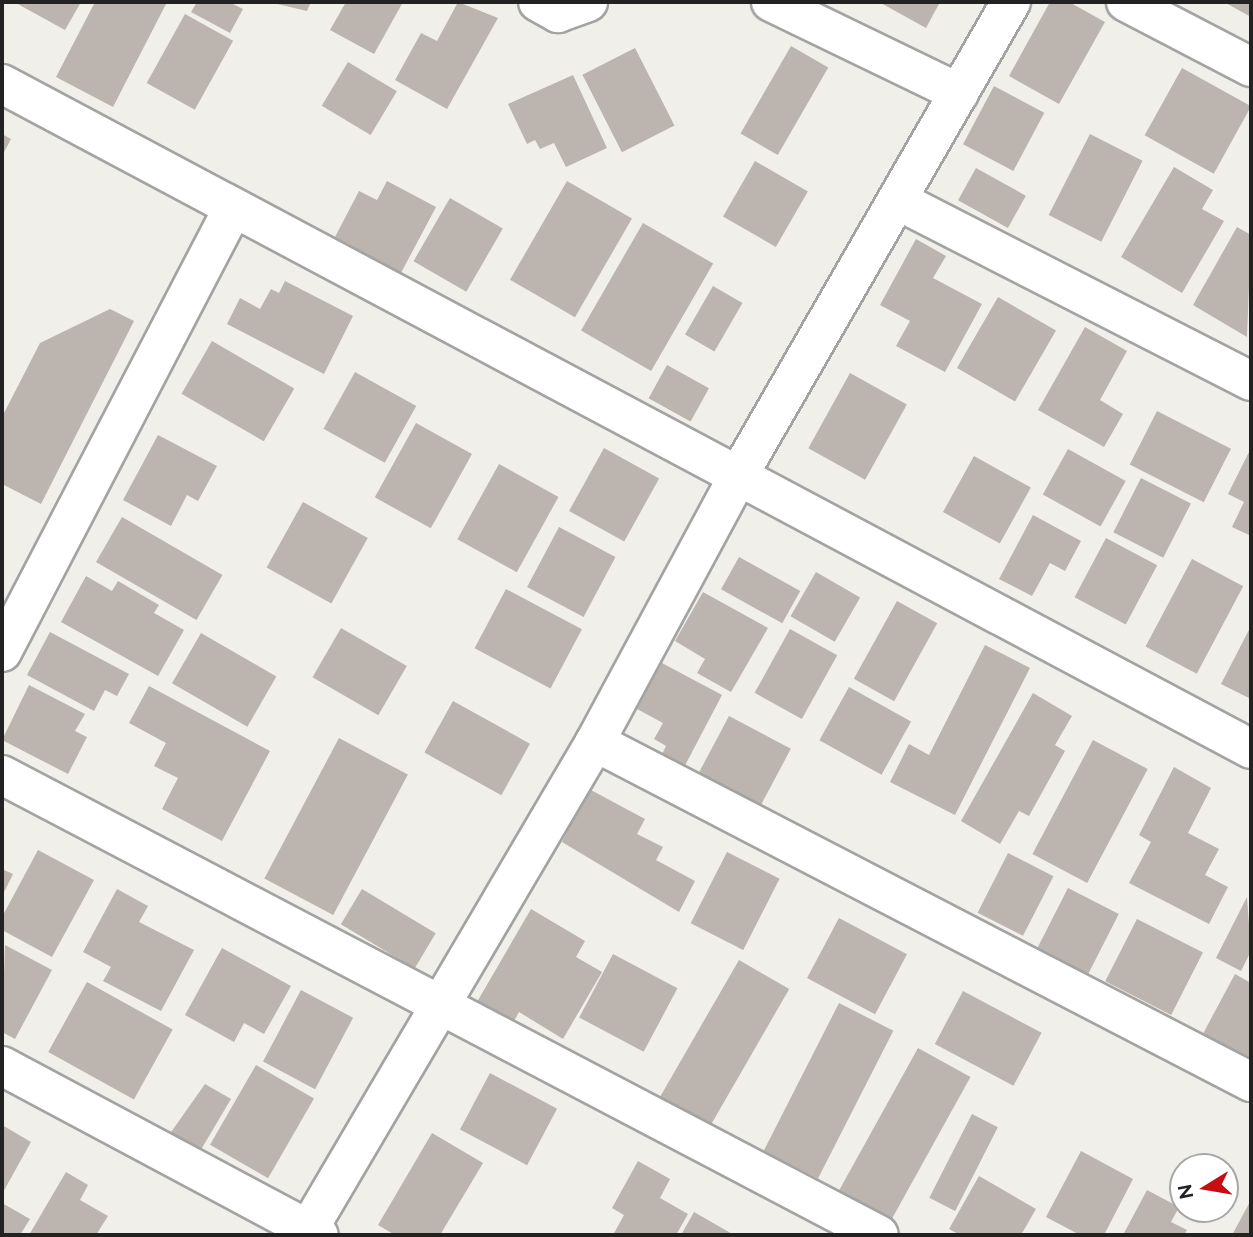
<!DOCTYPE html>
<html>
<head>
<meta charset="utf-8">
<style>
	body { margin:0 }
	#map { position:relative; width:1253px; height:1237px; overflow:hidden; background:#f1efe9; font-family:Raleway,sans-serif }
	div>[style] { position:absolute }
	.building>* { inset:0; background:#bbb4af; transform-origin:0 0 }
	.roads { filter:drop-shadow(2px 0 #a3a3a3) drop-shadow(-2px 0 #a3a3a3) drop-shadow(0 2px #a3a3a3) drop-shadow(0 -2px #a3a3a3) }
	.minor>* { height:38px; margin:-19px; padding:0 19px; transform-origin:19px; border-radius:19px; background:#fff }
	span { translate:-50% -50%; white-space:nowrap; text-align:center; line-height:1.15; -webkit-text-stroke:5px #fff; paint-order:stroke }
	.frame { position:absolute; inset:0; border:4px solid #222; pointer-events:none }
	.north { position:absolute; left:1169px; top:1153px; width:70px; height:70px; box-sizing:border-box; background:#fff; border:2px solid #a7a7a7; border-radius:50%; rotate:259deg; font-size:19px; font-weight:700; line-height:28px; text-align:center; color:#222 }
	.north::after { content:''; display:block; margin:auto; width:24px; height:32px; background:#c70d11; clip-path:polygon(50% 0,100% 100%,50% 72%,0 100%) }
</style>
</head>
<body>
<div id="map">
	<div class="building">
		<div style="clip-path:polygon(14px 2px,81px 2px,65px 30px)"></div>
		<div style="clip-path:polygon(95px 2px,167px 2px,113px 107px,56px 77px)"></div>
		<div style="clip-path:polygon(197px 2px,229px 2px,243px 9px,230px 33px,191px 12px)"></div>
		<div style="clip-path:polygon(269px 2px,311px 2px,307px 11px)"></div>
		<div style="clip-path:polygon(346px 2px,403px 2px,374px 54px,330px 30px)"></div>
		<div style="clip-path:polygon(458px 2px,498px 18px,447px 109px,395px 80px,421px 33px,437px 41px)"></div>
		<div style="clip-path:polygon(879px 2px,940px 2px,926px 28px)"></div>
		<div style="clip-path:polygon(1050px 2px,1069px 2px,1105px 22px,1059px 104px,1009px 76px)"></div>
		<div style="clip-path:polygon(1224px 2px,1251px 2px,1251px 17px)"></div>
		<div style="left:185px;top:14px;width:55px;height:79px;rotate:29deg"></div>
		<div style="left:791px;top:46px;width:43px;height:101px;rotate:30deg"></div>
		<div style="left:635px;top:48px;width:87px;height:59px;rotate:63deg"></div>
		<div style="left:348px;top:62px;width:57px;height:51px;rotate:31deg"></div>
		<div style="left:1182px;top:68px;width:79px;height:77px;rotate:29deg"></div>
		<div style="clip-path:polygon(573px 75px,607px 148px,566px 167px,554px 143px,540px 149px,535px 140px,527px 144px,508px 104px)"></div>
		<div style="left:994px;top:86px;width:57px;height:66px;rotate:28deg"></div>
		<div style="clip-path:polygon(2px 134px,11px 139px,2px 156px)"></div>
		<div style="left:1090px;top:134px;width:59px;height:91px;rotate:27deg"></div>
		<div style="left:755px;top:161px;width:61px;height:64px;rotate:30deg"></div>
		<div style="clip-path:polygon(1174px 167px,1213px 190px,1202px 209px,1224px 221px,1182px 293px,1121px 257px)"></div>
		<div style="left:976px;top:168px;width:57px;height:37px;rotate:29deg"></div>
		<div style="clip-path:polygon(387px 181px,436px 207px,401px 273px,335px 237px,359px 191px,377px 200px)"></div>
		<div style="left:567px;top:181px;width:75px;height:114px;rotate:30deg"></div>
		<div style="left:450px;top:198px;width:61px;height:73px;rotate:30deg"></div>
		<div style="left:643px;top:223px;width:81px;height:124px;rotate:30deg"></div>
		<div style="clip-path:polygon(1237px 227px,1251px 235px,1247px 337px,1193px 305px)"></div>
		<div style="clip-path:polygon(916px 239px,946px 256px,933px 278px,982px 304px,945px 372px,896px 346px,910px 321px,880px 305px)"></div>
		<div style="clip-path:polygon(285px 281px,353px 316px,324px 374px,227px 324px,240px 298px,260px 309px,271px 289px,279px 293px)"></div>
		<div style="left:713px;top:286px;width:34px;height:56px;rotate:30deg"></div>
		<div style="left:998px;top:297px;width:67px;height:82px;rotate:30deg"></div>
		<div style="clip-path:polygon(110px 309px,134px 321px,41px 504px,2px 484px,2px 417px,40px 343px)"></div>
		<div style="clip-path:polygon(1085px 327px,1127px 351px,1100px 400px,1123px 414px,1104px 447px,1038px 410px)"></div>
		<div style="left:212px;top:341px;width:95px;height:61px;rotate:30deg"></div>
		<div style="left:667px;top:365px;width:48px;height:38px;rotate:29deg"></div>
		<div style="left:355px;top:372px;width:70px;height:65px;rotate:29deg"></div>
		<div style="left:850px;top:373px;width:65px;height:86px;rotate:29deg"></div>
		<div style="left:1157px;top:411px;width:83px;height:60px;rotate:27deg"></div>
		<div style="left:416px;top:423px;width:64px;height:85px;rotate:29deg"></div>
		<div style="clip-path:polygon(158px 435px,217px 466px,198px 501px,187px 495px,171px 526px,123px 500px)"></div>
		<div style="left:604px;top:448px;width:63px;height:72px;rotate:29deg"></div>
		<div style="clip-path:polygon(1251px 448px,1251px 536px,1232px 527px,1244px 502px,1228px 494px)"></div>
		<div style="left:1068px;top:449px;width:66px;height:52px;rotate:29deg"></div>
		<div style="left:974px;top:456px;width:65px;height:64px;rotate:29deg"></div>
		<div style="left:499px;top:464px;width:68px;height:86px;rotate:29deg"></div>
		<div style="left:1141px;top:478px;width:56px;height:61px;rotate:27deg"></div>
		<div style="left:303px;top:502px;width:74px;height:75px;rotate:29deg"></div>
		<div style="clip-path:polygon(1033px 515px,1081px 541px,1065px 571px,1050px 563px,1032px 596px,999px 579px)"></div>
		<div style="left:122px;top:517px;width:116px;height:52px;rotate:30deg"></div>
		<div style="left:559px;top:527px;width:64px;height:68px;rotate:28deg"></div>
		<div style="left:1106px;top:538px;width:58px;height:67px;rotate:28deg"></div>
		<div style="left:739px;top:557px;width:70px;height:37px;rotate:29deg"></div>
		<div style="left:1192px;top:559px;width:58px;height:99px;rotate:28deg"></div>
		<div style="left:816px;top:572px;width:51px;height:51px;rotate:30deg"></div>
		<div style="clip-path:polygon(86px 576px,112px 591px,118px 581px,159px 605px,154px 613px,184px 630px,158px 676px,61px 622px)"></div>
		<div style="left:506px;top:589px;width:86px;height:67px;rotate:28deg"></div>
		<div style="clip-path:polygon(703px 592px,768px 628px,731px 692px,697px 673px,705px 659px,675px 641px)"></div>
		<div style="left:897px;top:601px;width:46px;height:89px;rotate:29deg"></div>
		<div style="clip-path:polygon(1251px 626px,1251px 699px,1221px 684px)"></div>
		<div style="left:341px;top:628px;width:76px;height:57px;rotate:30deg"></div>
		<div style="left:790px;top:629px;width:54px;height:73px;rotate:29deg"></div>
		<div style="clip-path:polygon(50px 632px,129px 674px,117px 696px,105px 690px,94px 711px,27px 675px)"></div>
		<div style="left:201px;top:633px;width:87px;height:58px;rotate:30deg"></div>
		<div style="clip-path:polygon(985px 645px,1030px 668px,955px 815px,890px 782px,909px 744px,929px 755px)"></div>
		<div style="clip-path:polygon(662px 663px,722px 695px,680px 775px,658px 763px,666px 746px,654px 739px,663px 723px,637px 709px)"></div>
		<div style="clip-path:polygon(29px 685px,85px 714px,75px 731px,87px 737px,68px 774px,2px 740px)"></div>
		<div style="clip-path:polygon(149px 686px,270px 751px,222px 841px,162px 809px,178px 778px,154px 766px,166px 743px,129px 723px)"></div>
		<div style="left:849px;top:687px;width:71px;height:61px;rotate:29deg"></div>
		<div style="clip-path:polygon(1033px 693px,1072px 716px,1055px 745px,1065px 751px,1029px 816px,1019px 811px,1000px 844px,961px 821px)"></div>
		<div style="left:453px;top:701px;width:88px;height:59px;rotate:29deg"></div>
		<div style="left:729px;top:716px;width:70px;height:76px;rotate:28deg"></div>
		<div style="left:339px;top:738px;width:78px;height:159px;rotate:28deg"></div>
		<div style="left:1093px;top:740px;width:62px;height:129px;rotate:28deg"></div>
		<div style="clip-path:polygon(1174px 767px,1211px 788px,1188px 833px,1219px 849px,1205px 875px,1228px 887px,1209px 924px,1129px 883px,1151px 842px,1139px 835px)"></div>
		<div style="clip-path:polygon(589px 789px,645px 819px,637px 834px,663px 847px,656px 860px,695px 881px,679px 912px,562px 842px)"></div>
		<div style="clip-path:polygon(38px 850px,94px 880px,52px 957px,2px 930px,2px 917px)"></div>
		<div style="left:727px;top:852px;width:59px;height:80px;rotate:27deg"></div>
		<div style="left:1008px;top:853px;width:51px;height:67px;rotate:27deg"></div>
		<div style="clip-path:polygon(2px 869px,13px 874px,2px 896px)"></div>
		<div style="left:1068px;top:888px;width:57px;height:68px;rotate:27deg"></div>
		<div style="clip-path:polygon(117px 889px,148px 906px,139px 922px,194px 950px,161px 1011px,103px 981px,111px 967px,83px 952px)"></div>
		<div style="left:362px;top:889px;width:86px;height:41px;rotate:31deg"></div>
		<div style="clip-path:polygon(1247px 897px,1251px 951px,1241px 971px,1216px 958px)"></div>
		<div style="clip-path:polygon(531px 909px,585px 941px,576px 957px,602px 972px,563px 1039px,519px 1012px,513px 1023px,477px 1002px)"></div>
		<div style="left:839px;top:918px;width:77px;height:68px;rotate:28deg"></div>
		<div style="left:1137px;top:919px;width:74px;height:70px;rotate:27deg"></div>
		<div style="clip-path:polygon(5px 945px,52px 970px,15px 1039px,2px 1032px)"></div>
		<div style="clip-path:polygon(222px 948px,291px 986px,264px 1034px,244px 1023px,234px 1042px,185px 1015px)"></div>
		<div style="left:613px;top:954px;width:73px;height:72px;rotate:28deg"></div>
		<div style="left:739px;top:960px;width:58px;height:165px;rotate:30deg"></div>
		<div style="clip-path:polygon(1235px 974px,1251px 983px,1251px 1072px,1198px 1043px)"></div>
		<div style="left:87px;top:982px;width:98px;height:80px;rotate:29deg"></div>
		<div style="left:301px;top:990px;width:59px;height:81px;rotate:28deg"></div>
		<div style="left:963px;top:991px;width:89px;height:60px;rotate:28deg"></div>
		<div style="left:839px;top:1003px;width:61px;height:166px;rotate:27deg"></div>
		<div style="left:918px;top:1048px;width:60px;height:166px;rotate:29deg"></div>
		<div style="left:256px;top:1065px;width:67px;height:92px;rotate:30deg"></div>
		<div style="left:490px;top:1073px;width:76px;height:64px;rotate:28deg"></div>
		<div style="clip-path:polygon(205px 1084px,231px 1099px,199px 1153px,169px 1135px)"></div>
		<div style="left:972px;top:1114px;width:29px;height:94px;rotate:27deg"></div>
		<div style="clip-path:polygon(2px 1125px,31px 1142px,2px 1194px)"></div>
		<div style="clip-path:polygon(432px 1133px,483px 1163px,440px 1235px,395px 1235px,378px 1225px)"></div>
		<div style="clip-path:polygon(1081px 1151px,1133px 1179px,1104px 1235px,1080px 1235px,1046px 1217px)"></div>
		<div style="clip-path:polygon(638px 1161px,670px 1179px,660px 1198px,688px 1214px,676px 1235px,613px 1235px,624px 1215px,612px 1208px)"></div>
		<div style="clip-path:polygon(66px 1172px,88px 1185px,80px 1200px,108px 1216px,96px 1235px,29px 1235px)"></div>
		<div style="clip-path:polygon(979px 1176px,1036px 1209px,1021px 1235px,960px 1235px,949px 1229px)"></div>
		<div style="clip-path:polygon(1147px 1190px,1179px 1207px,1171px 1222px,1187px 1230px,1184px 1235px,1123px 1235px)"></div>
		<div style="clip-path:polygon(1251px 1200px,1251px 1235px,1232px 1235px)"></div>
		<div style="clip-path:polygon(2px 1203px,30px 1219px,20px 1235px,2px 1235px)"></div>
		<div style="clip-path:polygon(694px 1212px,734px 1235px,681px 1235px)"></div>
	</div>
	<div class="roads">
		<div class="minor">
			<div style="left:538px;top:2px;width:23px;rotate:29deg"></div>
			<div style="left:558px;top:13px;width:32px;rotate:-20deg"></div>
			<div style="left:771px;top:2px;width:209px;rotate:25.8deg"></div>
			<div style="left:1126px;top:2px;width:141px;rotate:27.5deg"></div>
			<div style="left:2px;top:84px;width:1415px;rotate:28.03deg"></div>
			<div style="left:899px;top:201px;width:395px;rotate:27.1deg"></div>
			<div style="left:2px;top:652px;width:498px;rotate:-62.5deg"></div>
			<div style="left:595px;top:742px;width:739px;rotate:27.4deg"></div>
			<div style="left:2px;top:775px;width:990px;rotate:27.68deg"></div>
			<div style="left:2px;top:1066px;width:359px;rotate:28.1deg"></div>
			<div style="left:305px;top:1235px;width:572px;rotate:-59.53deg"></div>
			<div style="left:595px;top:742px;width:302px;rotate:-61.7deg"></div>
			<div style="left:738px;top:476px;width:547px;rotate:-60.06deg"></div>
		</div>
	</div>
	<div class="frame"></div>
	<div class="north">N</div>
</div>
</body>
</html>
